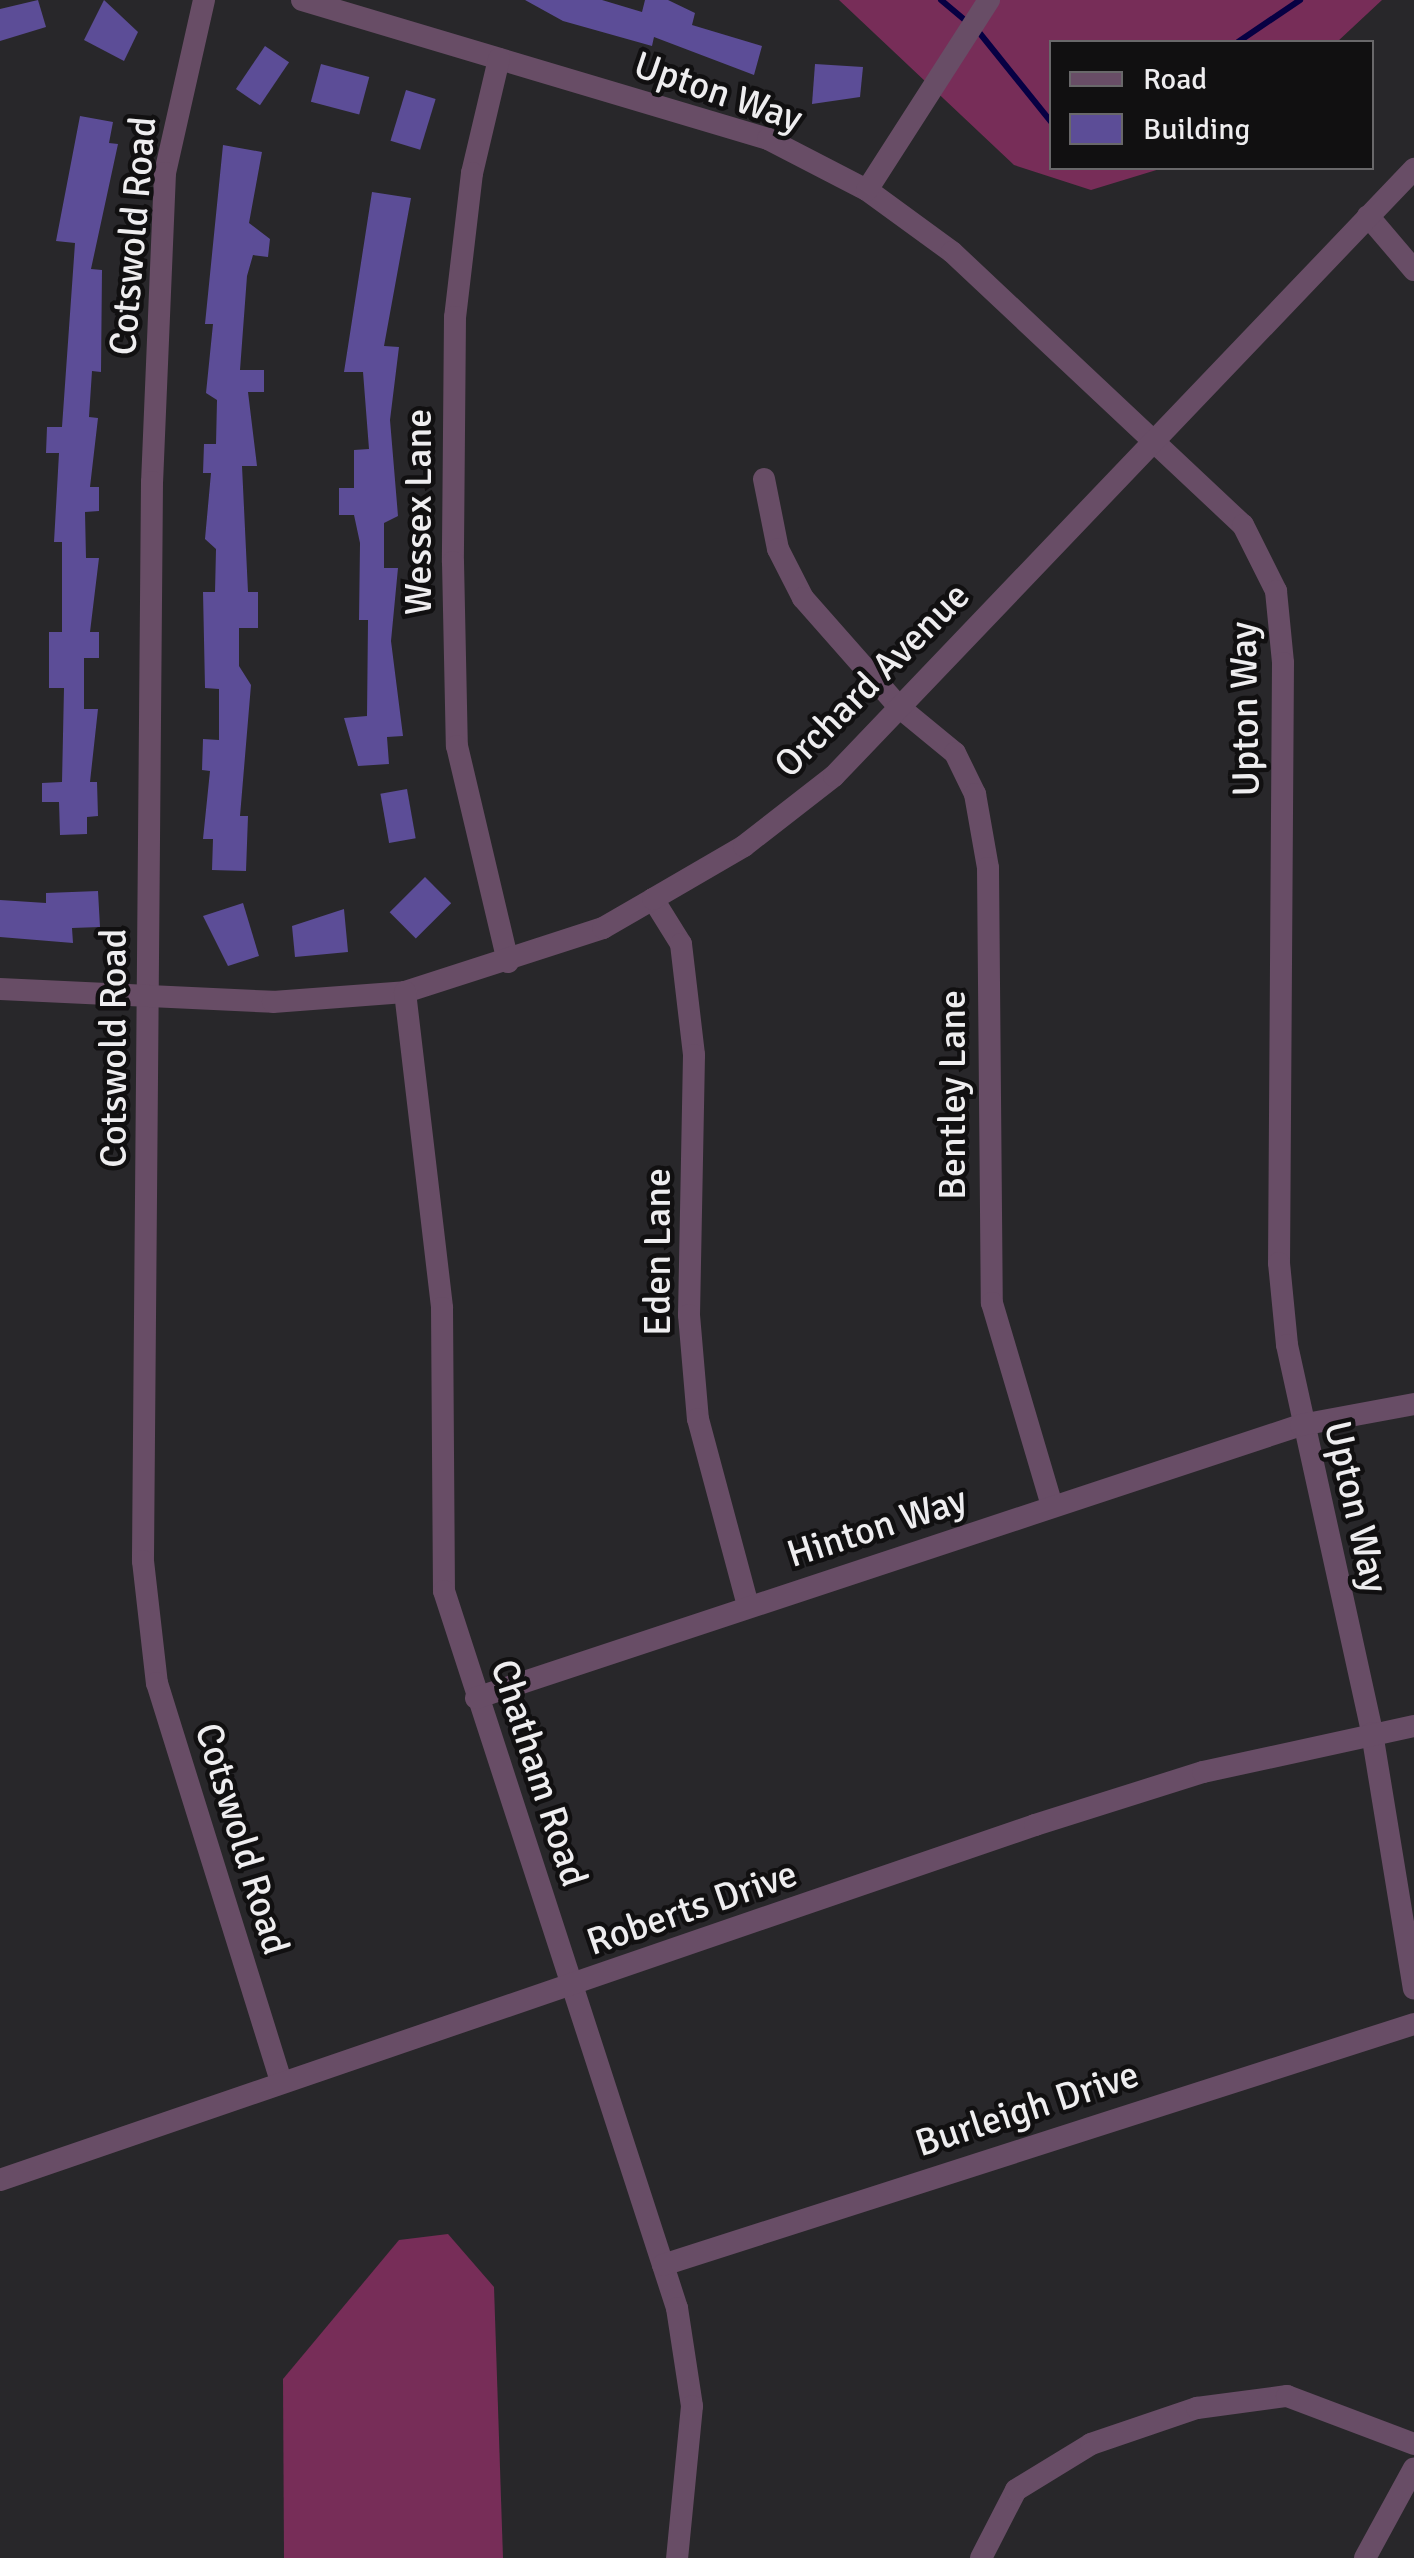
<!DOCTYPE html>
<html>
<head>
<meta charset="utf-8">
<style>
	body { margin:0 }
	#map { position:relative; width:1414px; height:2558px; overflow:hidden; background:#28272a; font-family:Signika,sans-serif }
	div>[style] { position:absolute }
	.forest>* { inset:0; background:#772d58 }
	.stream>* { height:6px; margin:-3px; padding:0 3px; transform-origin:3px; border-radius:3px; background:#070043 }
	.building>* { inset:0; background:#5c4d97; transform-origin:0 0 }
	.minor>* { height:22px; margin:-11px; padding:0 11px; transform-origin:11px; border-radius:11px; background:#684d66 }
	span { translate:-50% -50%; white-space:nowrap; text-align:center; line-height:1.15; -webkit-text-stroke:9px #111011; paint-order:stroke }
	.street-label { font-size:38px; color:#eeedef }
	.legend { position:absolute; left:1049px; top:40px; width:325px; height:130px; box-sizing:border-box; background:#111011; border:2px solid #69686a; margin:0; padding:12px 18px; list-style:none; font-size:30px; color:#eeedef }
	.legend li { display:flex; align-items:center; gap:20px; height:50px }
	.legend b { width:50px; border:2px solid #69686a }
</style>
</head>
<body>
<div id="map">
	<div class="forest">
		<div style="clip-path:polygon(839px 0,1382px 0,1337px 42px,1052px 42px,1052px 168px,1163px 168px,1091px 190px,1014px 165px)"></div>
		<div style="clip-path:polygon(448px 2234px,494px 2287px,503px 2558px,284px 2558px,283px 2379px,399px 2240px)"></div>
	</div>
	<div class="stream">
		<div style="left:941px;top:0;width:35px;rotate:40deg"></div>
		<div style="left:978px;top:31px;width:118px;rotate:51.2deg"></div>
		<div style="left:1238px;top:42px;width:75px;rotate:-34.1deg"></div>
	</div>
	<div class="building">
		<div style="clip-path:polygon(38px 0,46px 27px,0 41px,0 9px)"></div>
		<div style="clip-path:polygon(104px 0,138px 32px,124px 61px,84px 40px)"></div>
		<div style="clip-path:polygon(525px 0,602px 0,642px 12px,645px 0,668px 0,695px 13px,692px 25px,762px 46px,754px 75px,654px 37px,652px 46px,563px 21px)"></div>
		<div style="left:265px;top:46px;width:29px;height:52px;rotate:34deg"></div>
		<div style="left:321px;top:64px;width:50px;height:39px;rotate:15deg"></div>
		<div style="clip-path:polygon(815px 64px,863px 67px,860px 97px,812px 104px)"></div>
		<div style="left:406px;top:90px;width:31px;height:53px;rotate:17deg"></div>
		<div style="clip-path:polygon(80px 116px,113px 122px,109px 143px,118px 144px,91px 269px,102px 270px,101px 372px,92px 371px,89px 417px,98px 418px,90px 487px,99px 487px,99px 511px,85px 512px,86px 558px,99px 558px,90px 632px,99px 632px,99px 658px,84px 658px,84px 709px,98px 709px,90px 782px,97px 782px,98px 816px,87px 817px,87px 834px,60px 835px,59px 802px,42px 802px,42px 783px,62px 782px,64px 688px,49px 688px,49px 632px,62px 632px,62px 542px,54px 542px,59px 453px,46px 453px,47px 427px,62px 427px,75px 243px,56px 241px)"></div>
		<div style="clip-path:polygon(223px 145px,262px 152px,249px 223px,270px 239px,268px 257px,253px 255px,247px 276px,240px 370px,264px 370px,264px 392px,248px 392px,257px 466px,242px 466px,248px 592px,258px 592px,258px 628px,239px 628px,239px 666px,251px 685px,240px 816px,248px 816px,246px 871px,212px 870px,213px 839px,203px 839px,210px 771px,202px 770px,203px 739px,219px 740px,219px 689px,205px 688px,203px 592px,215px 592px,216px 549px,205px 539px,211px 473px,203px 473px,204px 444px,216px 444px,217px 400px,206px 393px,213px 324px,205px 324px)"></div>
		<div style="clip-path:polygon(372px 192px,411px 198px,384px 346px,399px 347px,390px 420px,398px 516px,384px 523px,384px 568px,398px 568px,391px 641px,403px 736px,387px 737px,389px 764px,358px 766px,344px 718px,367px 716px,368px 620px,359px 620px,360px 543px,354px 515px,339px 515px,339px 488px,354px 488px,354px 450px,369px 449px,363px 372px,344px 372px)"></div>
		<div style="left:407px;top:789px;width:50px;height:27px;rotate:80deg"></div>
		<div style="left:425px;top:877px;width:37px;height:50px;rotate:45deg"></div>
		<div style="clip-path:polygon(98px 891px,100px 927px,72px 928px,73px 943px,0 937px,0 900px,46px 903px,46px 893px)"></div>
		<div style="clip-path:polygon(243px 903px,259px 956px,228px 966px,203px 916px)"></div>
		<div style="clip-path:polygon(344px 909px,348px 952px,295px 957px,292px 926px)"></div>
	</div>
	<div class="minor">
		<div style="left:204px;top:0;width:177px;rotate:102.7deg"></div>
		<div style="left:165px;top:173px;width:309px;rotate:92.4deg"></div>
		<div style="left:152px;top:482px;width:1079px;rotate:90.48deg"></div>
		<div style="left:143px;top:1561px;width:123px;rotate:83.5deg"></div>
		<div style="left:157px;top:1683px;width:416px;rotate:72.7deg"></div>
		<div style="left:302px;top:0;width:486px;rotate:16.6deg"></div>
		<div style="left:768px;top:139px;width:111px;rotate:27.3deg"></div>
		<div style="left:867px;top:190px;width:105px;rotate:36.1deg"></div>
		<div style="left:952px;top:252px;width:399px;rotate:43.2deg"></div>
		<div style="left:1243px;top:525px;width:74px;rotate:63.4deg"></div>
		<div style="left:1276px;top:591px;width:72px;rotate:84.4deg"></div>
		<div style="left:1283px;top:663px;width:600px;rotate:90.38deg"></div>
		<div style="left:1279px;top:1263px;width:82px;rotate:84.4deg"></div>
		<div style="left:1287px;top:1345px;width:397px;rotate:77.6deg"></div>
		<div style="left:1372px;top:1733px;width:259px;rotate:80.7deg"></div>
		<div style="left:499px;top:59px;width:117px;rotate:103.3deg"></div>
		<div style="left:472px;top:173px;width:145px;rotate:96.7deg"></div>
		<div style="left:455px;top:317px;width:245px;rotate:90.5deg"></div>
		<div style="left:453px;top:562px;width:184px;rotate:88.8deg"></div>
		<div style="left:457px;top:746px;width:222px;rotate:76.7deg"></div>
		<div style="left:867px;top:190px;width:226px;rotate:-57.3deg"></div>
		<div style="left:1368px;top:216px;width:71px;rotate:49.6deg"></div>
		<div style="left:764px;top:479px;width:71px;rotate:78.7deg"></div>
		<div style="left:778px;top:549px;width:55px;rotate:63deg"></div>
		<div style="left:803px;top:598px;width:145px;rotate:48.6deg"></div>
		<div style="left:899px;top:707px;width:72px;rotate:39.4deg"></div>
		<div style="left:955px;top:753px;width:46px;rotate:64deg"></div>
		<div style="left:975px;top:794px;width:75px;rotate:80deg"></div>
		<div style="left:988px;top:868px;width:435px;rotate:89.5deg"></div>
		<div style="left:992px;top:1303px;width:212px;rotate:73.5deg"></div>
		<div style="left:653px;top:899px;width:53px;rotate:58.1deg"></div>
		<div style="left:681px;top:944px;width:112px;rotate:83.3deg"></div>
		<div style="left:694px;top:1055px;width:260px;rotate:91.1deg"></div>
		<div style="left:689px;top:1315px;width:104px;rotate:85.1deg"></div>
		<div style="left:698px;top:1419px;width:194px;rotate:75deg"></div>
		<div style="left:0;top:989px;width:273px;rotate:2.7deg"></div>
		<div style="left:273px;top:1002px;width:132px;rotate:-4.3deg"></div>
		<div style="left:405px;top:992px;width:208px;rotate:-17.9deg"></div>
		<div style="left:603px;top:928px;width:58px;rotate:-30.1deg"></div>
		<div style="left:653px;top:899px;width:105px;rotate:-30.2deg"></div>
		<div style="left:744px;top:846px;width:114px;rotate:-37.9deg"></div>
		<div style="left:834px;top:776px;width:840px;rotate:-46.3deg"></div>
		<div style="left:405px;top:992px;width:318px;rotate:83.3deg"></div>
		<div style="left:442px;top:1308px;width:283px;rotate:89.6deg"></div>
		<div style="left:444px;top:1591px;width:754px;rotate:72deg"></div>
		<div style="left:677px;top:2308px;width:99px;rotate:81.3deg"></div>
		<div style="left:692px;top:2406px;width:153px;rotate:95.6deg"></div>
		<div style="left:476px;top:1698px;width:869px;rotate:-18.31deg"></div>
		<div style="left:1301px;top:1425px;width:115px;rotate:-10.5deg"></div>
		<div style="left:0;top:2180px;width:1094px;rotate:-18.93deg"></div>
		<div style="left:1035px;top:1825px;width:176px;rotate:-17.5deg"></div>
		<div style="left:1203px;top:1772px;width:216px;rotate:-12.3deg"></div>
		<div style="left:663px;top:2265px;width:789px;rotate:-17.79deg"></div>
		<div style="left:981px;top:2558px;width:76px;rotate:-62.8deg"></div>
		<div style="left:1016px;top:2490px;width:88px;rotate:-31.5deg"></div>
		<div style="left:1091px;top:2444px;width:112px;rotate:-18.8deg"></div>
		<div style="left:1197px;top:2408px;width:91px;rotate:-7.6deg"></div>
		<div style="left:1287px;top:2396px;width:136px;rotate:20.7deg"></div>
		<div style="left:1365px;top:2558px;width:102px;rotate:-61.4deg"></div>
	</div>
	<div class="street-label">
		<span style="left:718px;top:92px;rotate:19deg">Upton Way</span>
		<span style="left:133px;top:236px;rotate:-85deg">Cotswold Road</span>
		<span style="left:419px;top:512px;rotate:-90deg">Wessex Lane</span>
		<span style="left:872px;top:680px;rotate:-45deg">Orchard Avenue</span>
		<span style="left:1245px;top:709px;rotate:-91deg">Upton Way</span>
		<span style="left:114px;top:1048px;rotate:-90deg">Cotswold Road</span>
		<span style="left:953px;top:1095px;rotate:-90deg">Bentley Lane</span>
		<span style="left:658px;top:1252px;rotate:-90deg">Eden Lane</span>
		<span style="left:1356px;top:1507px;rotate:77deg">Upton Way</span>
		<span style="left:877px;top:1527px;rotate:-18deg">Hinton Way</span>
		<span style="left:539px;top:1773px;rotate:72deg">Chatham Road</span>
		<span style="left:242px;top:1839px;rotate:73deg">Cotswold Road</span>
		<span style="left:692px;top:1908px;rotate:-19deg">Roberts Drive</span>
		<span style="left:1027px;top:2109px;rotate:-18deg">Burleigh Drive</span>
	</div>
	<ul class="legend">
	<li><b style="height:12px;background:#684d66"></b>Road</li>
	<li><b style="height:28px;background:#5c4d97"></b>Building</li>
	</ul>
</div>
</body>
</html>
